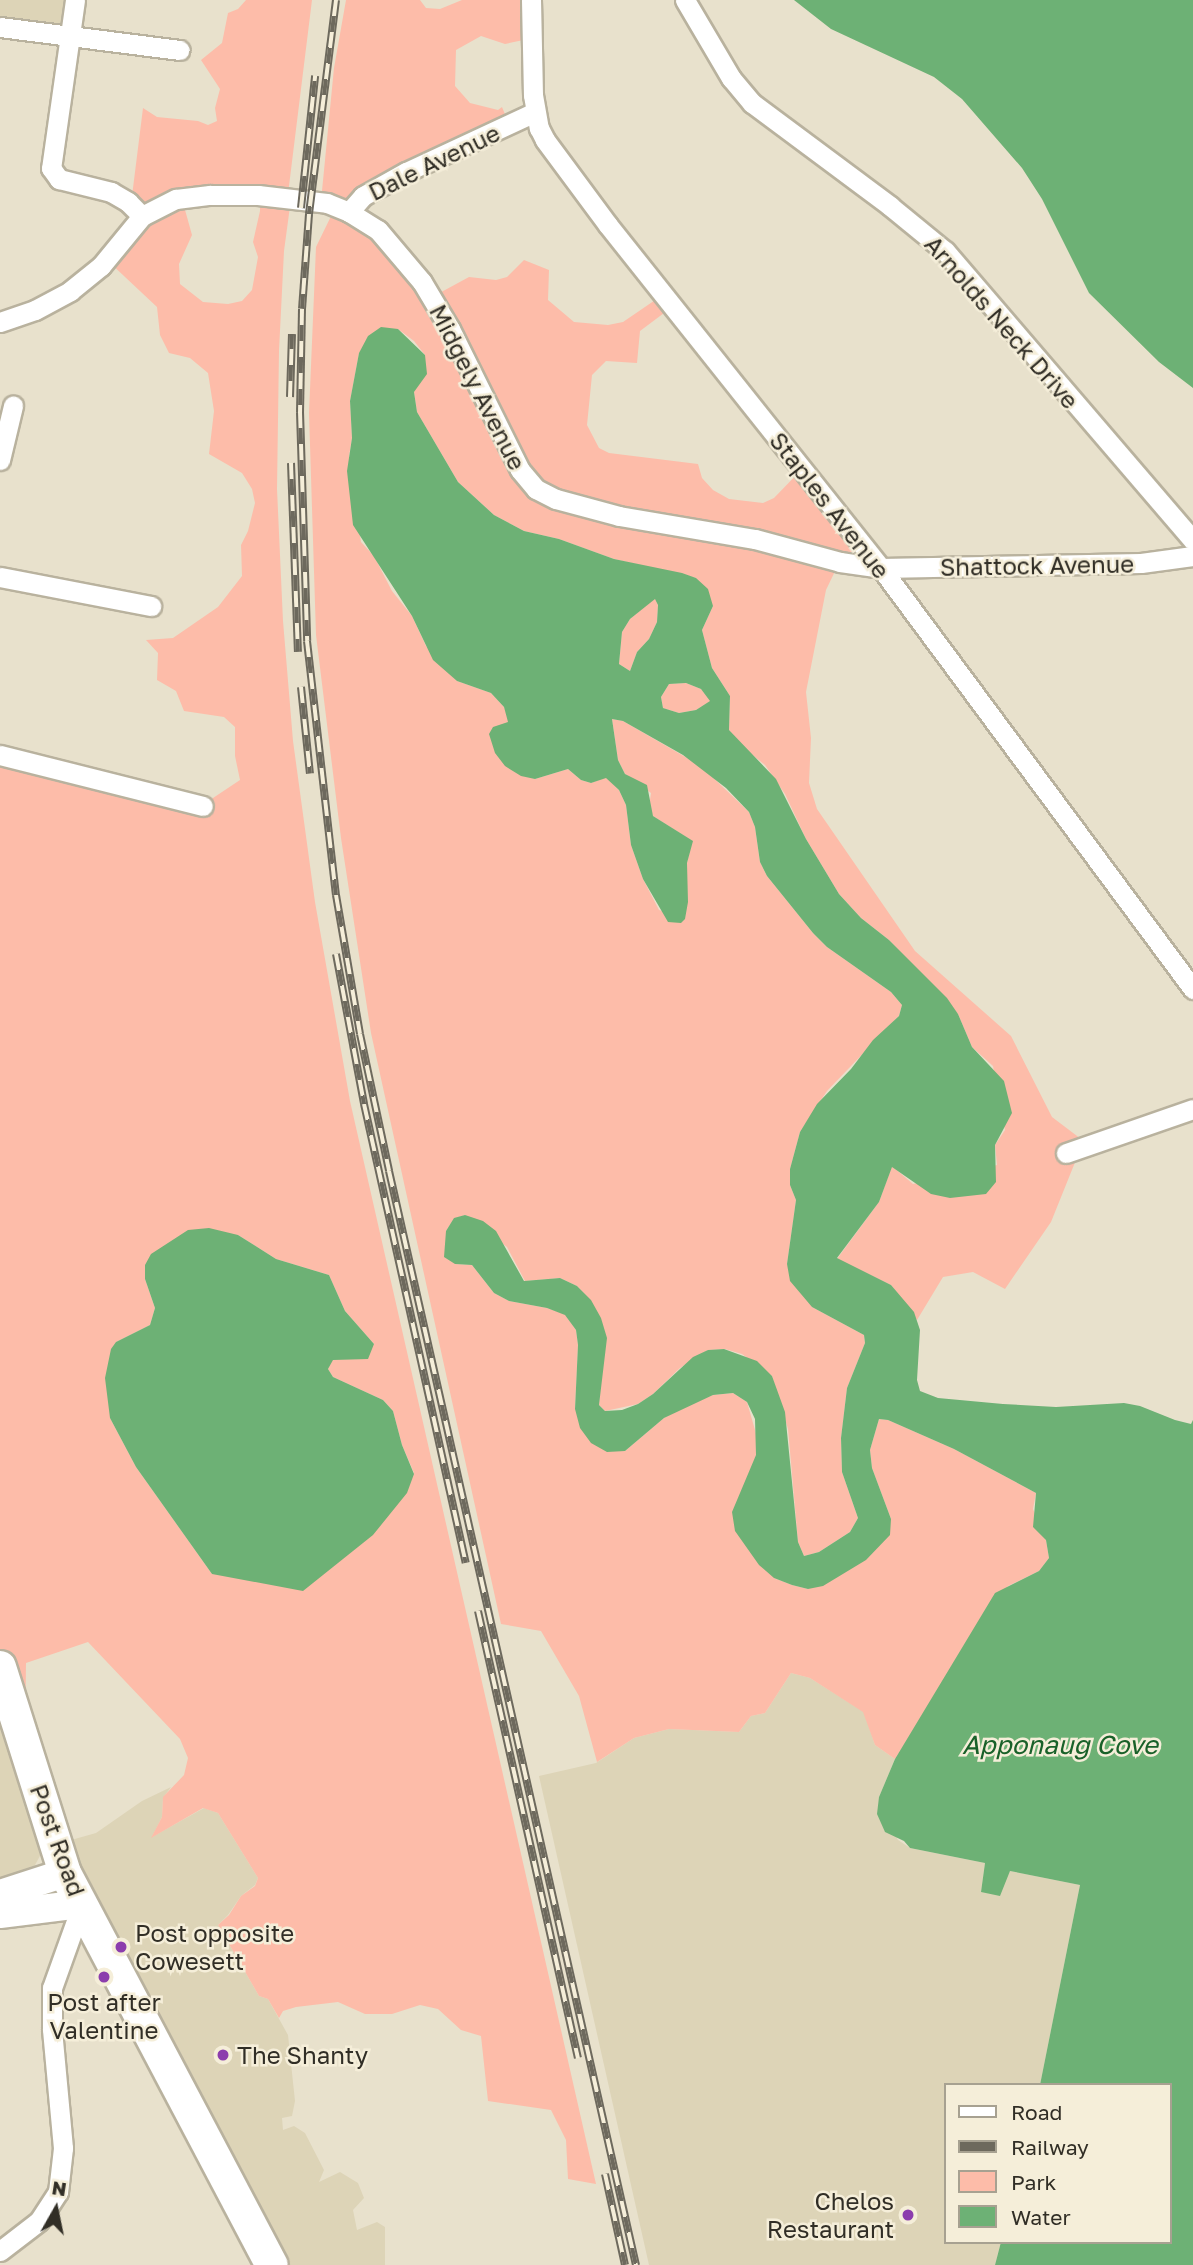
<!DOCTYPE html>
<html>
<head>
<meta charset="utf-8">
<style>
	body { margin:0 }
	#map { position:relative; width:1193px; height:2265px; overflow:hidden; background:#e8e1cc; font-family:"Golos Text",sans-serif }
	div>[style] { position:absolute }
	.built>* { inset:0; background:#ddd4b7 }
	.green>* { inset:0; background:#fdbca9 }
	.water>* { inset:0; background:#6db175 }
	.roads { filter:drop-shadow(2px 0 #b9b29e) drop-shadow(-2px 0 #b9b29e) drop-shadow(0 2px #b9b29e) drop-shadow(0 -2px #b9b29e) }
	.street>* { height:19px; margin:-9.5px; padding:0 9.5px; transform-origin:9.5px; border-radius:9.5px; background:#fff }
	.secondary>* { height:28px; margin:-14px; padding:0 14px; transform-origin:14px; border-radius:14px; background:#fff }
	.primary>* { height:32px; margin:-16px; padding:0 16px; transform-origin:16px; border-radius:16px; background:#fff }
	.rail>* { height:8px; margin-top:-4px; transform-origin:0; background:repeating-linear-gradient(90deg,#f5eed9 0 16px,#6d695d 0 32px); box-sizing:border-box; border-block:2px solid #6d695d }
	.dots>* { width:19px; height:19px; translate:-50% -50%; box-sizing:border-box; border:4px solid #f5eed9; border-radius:50% }
	span { translate:-50% -50%; white-space:nowrap; text-align:center; line-height:1.15; -webkit-text-stroke:5px #f5eed9; paint-order:stroke }
	.street-label { font-size:24px; color:#312e26 }
	.poi-label { font-size:24px; color:#312e26 }
	.left { translate:0 -50%; text-align:left }
	.right { translate:-100% -50%; text-align:right }
	.water-label { font-size:26px; color:#196129; font-style:italic }
	.legend { position:absolute; left:944px; top:2083px; width:228px; height:161px; box-sizing:border-box; background:#f5eed9; border:2px solid #a7a191; margin:0; padding:9px 12px; list-style:none; font-size:21px; color:#312e26 }
	.legend li { display:flex; align-items:center; gap:14px; height:35px }
	.legend b { width:35px; border:2px solid #a7a191 }
	.north { position:absolute; left:21px; top:2174px; width:70px; height:70px; -webkit-text-stroke:5px #f5eed9; paint-order:stroke; rotate:9deg; font-size:19px; font-weight:700; line-height:28px; text-align:center; color:#312e26 }
	.north::after { content:''; display:block; margin:auto; width:24px; height:32px; background:#312e26; clip-path:polygon(50% 0,100% 100%,50% 72%,0 100%) }
</style>
</head>
<body>
<div id="map">
	<div class="built">
		<div style="clip-path:polygon(0 0,76px 0,69px 37px,0 26px)"></div>
		<div style="clip-path:polygon(791px 1673px,810px 1678px,864px 1712px,875px 1745px,895px 1759px,879px 1797px,898px 1840px,910px 1848px,985px 1863px,981px 1892px,1002px 1886px,1010px 1871px,1080px 1885px,1040px 2085px,946px 2085px,946px 2242px,1001px 2242px,995px 2265px,649px 2265px,539px 1776px,596px 1763px,634px 1738px,669px 1729px,739px 1732px,751px 1716px,765px 1713px)"></div>
		<div style="clip-path:polygon(0 1677px,42px 1852px,27px 1880px,0 1891px)"></div>
		<div style="clip-path:polygon(171px 1787px,163px 1798px,162px 1817px,152px 1837px,204px 1808px,218px 1813px,258px 1878px,255px 1885px,241px 1896px,228px 1915px,218px 1925px,259px 1996px,268px 1999px,288px 2035px,295px 2101px,292px 2116px,282px 2118px,283px 2130px,294px 2126px,305px 2133px,324px 2170px,319px 2182px,340px 2172px,358px 2183px,364px 2198px,353px 2210px,357px 2230px,377px 2222px,385px 2227px,385px 2265px,272px 2265px,57px 1844px,96px 1833px,142px 1801px)"></div>
	</div>
	<div class="green">
		<div style="clip-path:polygon(evenodd,246px 0,312px 0,288px 194px,291px 199px,284px 251px,279px 351px,277px 489px,283px 621px,293px 741px,315px 902px,350px 1101px,596px 2184px,568px 2179px,566px 2140px,551px 2110px,488px 2101px,481px 2036px,461px 2030px,438px 2009px,420px 2005px,392px 2014px,365px 2014px,338px 2002px,296px 2007px,283px 2011px,279px 2018px,268px 1999px,259px 1996px,218px 1925px,229px 1915px,241px 1896px,255px 1886px,258px 1878px,218px 1813px,203px 1808px,151px 1838px,162px 1817px,163px 1797px,184px 1775px,188px 1758px,180px 1739px,88px 1642px,26px 1663px,25px 1743px,0 1670px,0 755px,204px 804px,240px 780px,235px 756px,235px 727px,224px 717px,184px 711px,176px 691px,157px 680px,158px 653px,146px 640px,173px 638px,218px 607px,242px 576px,241px 545px,248px 531px,255px 503px,252px 489px,242px 473px,209px 454px,214px 411px,208px 373px,190px 358px,169px 353px,160px 335px,157px 307px,108px 261px,142px 214px,132px 196px,143px 108px,157px 117px,198px 121px,208px 125px,217px 121px,215px 108px,220px 89px,201px 60px,222px 43px,228px 13px,238px 9px,246px 0,260px 194px,260px 211px,253px 242px,258px 257px,252px 290px,242px 301px,228px 304px,203px 302px,180px 284px,179px 264px,192px 235px,182px 199px,260px 194px,246px 0,238px 1235px,276px 1259px,329px 1275px,345px 1311px,374px 1344px,332px 1360px,328px 1369px,333px 1377px,383px 1400px,393px 1411px,402px 1445px,414px 1473px,212px 1574px,136px 1467px,110px 1418px,116px 1342px,150px 1325px,155px 1308px,145px 1279px,238px 1235px)"></div>
		<div style="clip-path:polygon(346px 0,420px 0,426px 8px,440px 9px,462px 0,533px 0,533px 38px,505px 44px,481px 36px,456px 50px,455px 86px,470px 103px,498px 110px,502px 107px,509px 124px,356px 202px,434px 296px,469px 277px,496px 280px,507px 277px,524px 260px,549px 270px,548px 300px,574px 322px,608px 325px,623px 322px,664px 294px,672px 307px,640px 331px,637px 363px,606px 361px,592px 375px,587px 425px,599px 448px,609px 453px,698px 464px,702px 478px,713px 490px,729px 499px,763px 503px,774px 498px,803px 468px,876px 564px,838px 565px,826px 590px,806px 692px,811px 738px,809px 783px,817px 809px,915px 951px,1011px 1036px,1052px 1117px,1081px 1139px,1082px 1145px,1051px 1222px,1005px 1289px,973px 1272px,943px 1277px,917px 1320px,891px 1285px,837px 1259px,879px 1202px,892px 1166px,913px 1184px,997px 1165px,995px 1145px,1005px 1130px,993px 1066px,972px 1047px,958px 1014px,889px 940px,861px 918px,839px 894px,806px 839px,785px 794px,765px 765px,740px 745px,729px 730px,730px 696px,712px 668px,702px 630px,713px 606px,696px 578px,614px 559px,559px 539px,524px 531px,494px 515px,458px 482px,417px 412px,414px 392px,425px 355px,414px 341px,398px 329px,359px 353px,350px 401px,352px 438px,349px 456px,361px 542px,374px 556px,392px 591px,412px 616px,426px 646px,457px 681px,491px 693px,504px 707px,535px 779px,568px 769px,581px 780px,591px 783px,606px 777px,619px 790px,626px 805px,631px 845px,643px 879px,659px 910px,685px 919px,687px 863px,692px 841px,653px 816px,649px 807px,651px 793px,625px 774px,618px 760px,612px 719px,623px 721px,701px 766px,749px 812px,755px 827px,760px 862px,767px 876px,813px 933px,827px 947px,891px 992px,902px 1005px,899px 1016px,827px 1091px,800px 1132px,790px 1169px,790px 1185px,796px 1200px,787px 1264px,812px 1307px,864px 1335px,865px 1343px,847px 1388px,841px 1438px,842px 1472px,858px 1518px,850px 1532px,819px 1552px,804px 1556px,798px 1542px,788px 1429px,772px 1376px,742px 1354px,725px 1349px,708px 1350px,680px 1368px,653px 1394px,638px 1404px,605px 1411px,599px 1405px,601px 1374px,591px 1301px,577px 1286px,560px 1278px,525px 1281px,507px 1247px,465px 1215px,454px 1219px,446px 1231px,455px 1264px,472px 1265px,494px 1293px,509px 1301px,547px 1308px,565px 1314px,576px 1330px,578px 1345px,575px 1409px,625px 1451px,664px 1418px,693px 1402px,713px 1395px,733px 1393px,747px 1402px,757px 1437px,756px 1456px,749px 1474px,774px 1578px,792px 1585px,808px 1589px,891px 1519px,872px 1468px,870px 1450px,879px 1419px,888px 1420px,954px 1449px,1036px 1493px,1033px 1509px,1046px 1540px,1049px 1558px,1039px 1571px,1008px 1586px,895px 1759px,875px 1745px,863px 1712px,810px 1678px,791px 1673px,765px 1713px,751px 1716px,739px 1732px,669px 1729px,634px 1738px,597px 1762px,579px 1696px,541px 1631px,501px 1624px,371px 1033px,341px 838px,316px 635px,309px 413px,316px 247px,335px 208px,321px 201px,334px 68px)"></div>
		<div style="clip-path:polygon(655px 598px,658px 605px,657px 622px,649px 639px,637px 652px,630px 671px,619px 664px,622px 632px,630px 619px)"></div>
		<div style="clip-path:polygon(686px 683px,701px 689px,711px 701px,696px 710px,679px 713px,663px 708px,661px 697px,669px 684px)"></div>
	</div>
	<div class="water">
		<div style="clip-path:polygon(794px 0,1193px 0,1193px 388px,1159px 362px,1089px 293px,1042px 199px,1022px 168px,962px 99px,934px 77px,831px 29px)"></div>
		<div style="clip-path:polygon(evenodd,381px 327px,398px 329px,425px 355px,427px 374px,414px 392px,417px 412px,458px 482px,494px 515px,524px 531px,559px 539px,614px 559px,682px 573px,696px 578px,708px 589px,713px 606px,702px 630px,712px 668px,730px 696px,729px 730px,776px 779px,806px 839px,839px 894px,861px 918px,889px 940px,947px 998px,958px 1014px,972px 1047px,1004px 1081px,1012px 1113px,995px 1145px,996px 1182px,986px 1194px,950px 1198px,931px 1194px,892px 1167px,879px 1202px,837px 1258px,891px 1285px,914px 1312px,920px 1330px,917px 1380px,920px 1391px,938px 1398px,1003px 1404px,1056px 1407px,1124px 1403px,1140px 1406px,1175px 1420px,1191px 1424px,1193px 1420px,1193px 2265px,995px 2265px,1001px 2242px,1170px 2242px,1170px 2085px,1040px 2085px,1080px 1885px,1010px 1871px,1000px 1896px,981px 1892px,985px 1863px,910px 1848px,904px 1841px,885px 1832px,877px 1814px,879px 1797px,895px 1759px,995px 1593px,1039px 1571px,1049px 1558px,1046px 1540px,1033px 1527px,1036px 1493px,954px 1449px,888px 1420px,879px 1419px,870px 1450px,872px 1468px,891px 1519px,890px 1535px,866px 1560px,823px 1586px,808px 1589px,792px 1585px,774px 1578px,759px 1565px,735px 1531px,732px 1512px,756px 1455px,755px 1419px,747px 1402px,733px 1393px,713px 1395px,664px 1418px,625px 1451px,607px 1452px,591px 1443px,580px 1428px,575px 1409px,578px 1345px,576px 1330px,565px 1315px,547px 1308px,509px 1301px,494px 1293px,472px 1265px,455px 1264px,444px 1257px,446px 1231px,454px 1218px,465px 1215px,483px 1221px,496px 1231px,524px 1281px,560px 1278px,577px 1286px,591px 1300px,601px 1318px,607px 1338px,599px 1405px,605px 1411px,622px 1410px,638px 1404px,653px 1394px,693px 1357px,708px 1350px,724px 1349px,757px 1361px,772px 1376px,785px 1412px,798px 1542px,804px 1556px,819px 1552px,850px 1532px,858px 1518px,842px 1472px,841px 1438px,847px 1388px,865px 1343px,864px 1335px,812px 1307px,790px 1281px,787px 1264px,796px 1200px,790px 1185px,790px 1169px,800px 1132px,817px 1104px,851px 1069px,873px 1040px,899px 1016px,902px 1005px,891px 992px,827px 947px,813px 933px,767px 876px,760px 862px,755px 827px,749px 812px,726px 788px,683px 755px,623px 721px,612px 719px,618px 760px,625px 774px,647px 785px,653px 816px,693px 841px,687px 863px,688px 902px,685px 919px,681px 923px,668px 922px,643px 879px,631px 845px,626px 805px,619px 790px,606px 778px,591px 783px,581px 780px,568px 769px,535px 779px,521px 776px,505px 766px,495px 753px,489px 734px,493px 727px,508px 722px,504px 707px,491px 693px,457px 681px,433px 660px,412px 616px,353px 525px,347px 471px,352px 438px,350px 401px,359px 353px,368px 336px,381px 327px,655px 599px,658px 605px,657px 622px,649px 639px,637px 652px,630px 671px,619px 664px,622px 632px,630px 619px,655px 599px,381px 327px,686px 683px,701px 689px,710px 701px,696px 710px,679px 713px,663px 708px,661px 697px,669px 684px,686px 683px)"></div>
		<div style="clip-path:polygon(209px 1228px,238px 1235px,276px 1259px,329px 1275px,345px 1311px,374px 1344px,368px 1359px,333px 1360px,328px 1369px,333px 1377px,383px 1400px,393px 1411px,402px 1445px,414px 1474px,407px 1493px,373px 1535px,303px 1591px,212px 1574px,136px 1467px,110px 1418px,105px 1378px,111px 1349px,116px 1342px,150px 1325px,155px 1308px,145px 1279px,145px 1265px,151px 1254px,188px 1230px)"></div>
	</div>
	<div class="roads">
		<div class="street">
			<div style="left:75px;top:0;width:170px;rotate:98.1deg"></div>
			<div style="left:51px;top:168px;width:14px;rotate:54deg"></div>
			<div style="left:59px;top:179px;width:54px;rotate:14deg"></div>
			<div style="left:111px;top:192px;width:20px;rotate:30deg"></div>
			<div style="left:128px;top:202px;width:20px;rotate:45deg"></div>
			<div style="left:531px;top:0;width:95px;rotate:88.8deg"></div>
			<div style="left:533px;top:95px;width:34px;rotate:80deg"></div>
			<div style="left:539px;top:128px;width:13px;rotate:63deg"></div>
			<div style="left:545px;top:140px;width:106px;rotate:53.5deg"></div>
			<div style="left:608px;top:225px;width:438px;rotate:51.5deg"></div>
			<div style="left:881px;top:568px;width:524px;rotate:53.46deg"></div>
			<div style="left:685px;top:0;width:91px;rotate:59.5deg"></div>
			<div style="left:731px;top:78px;width:33px;rotate:50deg"></div>
			<div style="left:752px;top:103px;width:172px;rotate:36.7deg"></div>
			<div style="left:890px;top:206px;width:71px;rotate:39.3deg"></div>
			<div style="left:945px;top:251px;width:381px;rotate:49.4deg"></div>
			<div style="left:0;top:27px;width:181px;rotate:7.3deg"></div>
			<div style="left:349px;top:212px;width:21px;rotate:-49deg"></div>
			<div style="left:363px;top:196px;width:49px;rotate:-29.2deg"></div>
			<div style="left:406px;top:172px;width:142px;rotate:-24.9deg"></div>
			<div style="left:0;top:322px;width:37px;rotate:-19deg"></div>
			<div style="left:35px;top:310px;width:40px;rotate:-28deg"></div>
			<div style="left:70px;top:291px;width:40px;rotate:-39deg"></div>
			<div style="left:101px;top:266px;width:65px;rotate:-50.6deg"></div>
			<div style="left:142px;top:216px;width:38px;rotate:-27deg"></div>
			<div style="left:176px;top:199px;width:34px;rotate:-7deg"></div>
			<div style="left:210px;top:195px;width:48px"></div>
			<div style="left:258px;top:195px;width:69px;rotate:6.6deg"></div>
			<div style="left:327px;top:203px;width:24px;rotate:22deg"></div>
			<div style="left:349px;top:212px;width:34px;rotate:32deg"></div>
			<div style="left:378px;top:230px;width:68px;rotate:49.8deg"></div>
			<div style="left:422px;top:282px;width:55px;rotate:59.2deg"></div>
			<div style="left:450px;top:329px;width:157px;rotate:63.6deg"></div>
			<div style="left:520px;top:470px;width:25px;rotate:50deg"></div>
			<div style="left:536px;top:489px;width:22px;rotate:27deg"></div>
			<div style="left:556px;top:499px;width:65px;rotate:15.1deg"></div>
			<div style="left:619px;top:516px;width:138px;rotate:9.6deg"></div>
			<div style="left:755px;top:539px;width:88px;rotate:15.1deg"></div>
			<div style="left:840px;top:562px;width:41px;rotate:8.3deg"></div>
			<div style="left:881px;top:568px;width:260px;rotate:-1.1deg"></div>
			<div style="left:1141px;top:563px;width:52px;rotate:-7.7deg"></div>
			<div style="left:0;top:460px;width:56px;rotate:-76.5deg"></div>
			<div style="left:0;top:577px;width:154px;rotate:10.9deg"></div>
			<div style="left:0;top:755px;width:209px;rotate:14.1deg"></div>
			<div style="left:1066px;top:1153px;width:134px;rotate:-19.1deg"></div>
			<div style="left:0;top:2251px;width:49px;rotate:-37.6deg"></div>
			<div style="left:39px;top:2221px;width:35px;rotate:-57deg"></div>
			<div style="left:58px;top:2192px;width:44px;rotate:-83.5deg"></div>
			<div style="left:63px;top:2148px;width:120px;rotate:-95.3deg"></div>
			<div style="left:52px;top:2029px;width:41px;rotate:-90deg"></div>
			<div style="left:52px;top:1988px;width:89px;rotate:-70.3deg"></div>
		</div>
		<div class="secondary">
			<div style="left:0;top:1894px;width:68px;rotate:-17.9deg"></div>
			<div style="left:0;top:1914px;width:83px;rotate:-7deg"></div>
		</div>
		<div class="primary">
			<div style="left:0;top:1667px;width:216px;rotate:72.5deg"></div>
			<div style="left:65px;top:1873px;width:443px;rotate:62.2deg"></div>
		</div>
	</div>
	<div class="rail">
		<div style="left:336px;top:0;width:216px;rotate:97.2deg"></div>
		<div style="left:309px;top:214px;width:95px;rotate:94.2deg"></div>
		<div style="left:302px;top:309px;width:103px;rotate:91.1deg"></div>
		<div style="left:300px;top:412px;width:229px;rotate:88.2deg"></div>
		<div style="left:307px;top:641px;width:256px;rotate:83.5deg"></div>
		<div style="left:336px;top:895px;width:141px;rotate:80.2deg"></div>
		<div style="left:360px;top:1034px;width:140px;rotate:78deg"></div>
		<div style="left:389px;top:1171px;width:1122px;rotate:77.28deg"></div>
		<div style="left:301px;top:208px;width:133px;rotate:-83.9deg"></div>
		<div style="left:290px;top:397px;width:63px;rotate:-88.2deg"></div>
		<div style="left:291px;top:463px;width:189px;rotate:87.9deg"></div>
		<div style="left:301px;top:687px;width:87px;rotate:84.1deg"></div>
		<div style="left:336px;top:954px;width:153px;rotate:79.4deg"></div>
		<div style="left:364px;top:1104px;width:470px;rotate:77.5deg"></div>
		<div style="left:478px;top:1611px;width:458px;rotate:77.4deg"></div>
		<div style="left:605px;top:2174px;width:93px;rotate:77.6deg"></div>
	</div>
	<div class="dots">
		<div style="left:121px;top:1947px;background:#8c3dad"></div>
		<div style="left:104px;top:1977px;background:#8c3dad"></div>
		<div style="left:223px;top:2055px;background:#8c3dad"></div>
		<div style="left:908px;top:2215px;background:#8c3dad"></div>
	</div>
	<div class="street-label">
		<span style="left:434px;top:162px;rotate:-26deg">Dale Avenue</span>
		<span style="left:1002px;top:322px;rotate:49deg">Arnolds Neck Drive</span>
		<span style="left:478px;top:387px;rotate:63deg">Midgely Avenue</span>
		<span style="left:830px;top:505px;rotate:52deg">Staples Avenue</span>
		<span style="left:1037px;top:565px;rotate:-1deg">Shattock Avenue</span>
		<span style="left:58px;top:1840px;rotate:70deg">Post Road</span>
	</div>
	<div class="poi-label">
		<span class="left" style="left:135px;top:1947px">Post opposite<br>Cowesett</span>
		<span style="left:104px;top:2016px">Post after<br>Valentine</span>
		<span class="left" style="left:237px;top:2055px">The Shanty</span>
		<span class="right" style="left:894px;top:2215px">Chelos<br>Restaurant</span>
	</div>
	<div class="water-label">
		<span style="left:1060px;top:1745px">Apponaug Cove</span>
	</div>
	<ul class="legend">
	<li><b style="height:9px;background:#fff"></b>Road</li>
	<li><b style="height:9px;background:#6d695d"></b>Railway</li>
	<li><b style="height:19px;background:#fdbca9"></b>Park</li>
	<li><b style="height:19px;background:#6db175"></b>Water</li>
	</ul>
	<div class="north">N</div>
</div>
</body>
</html>
